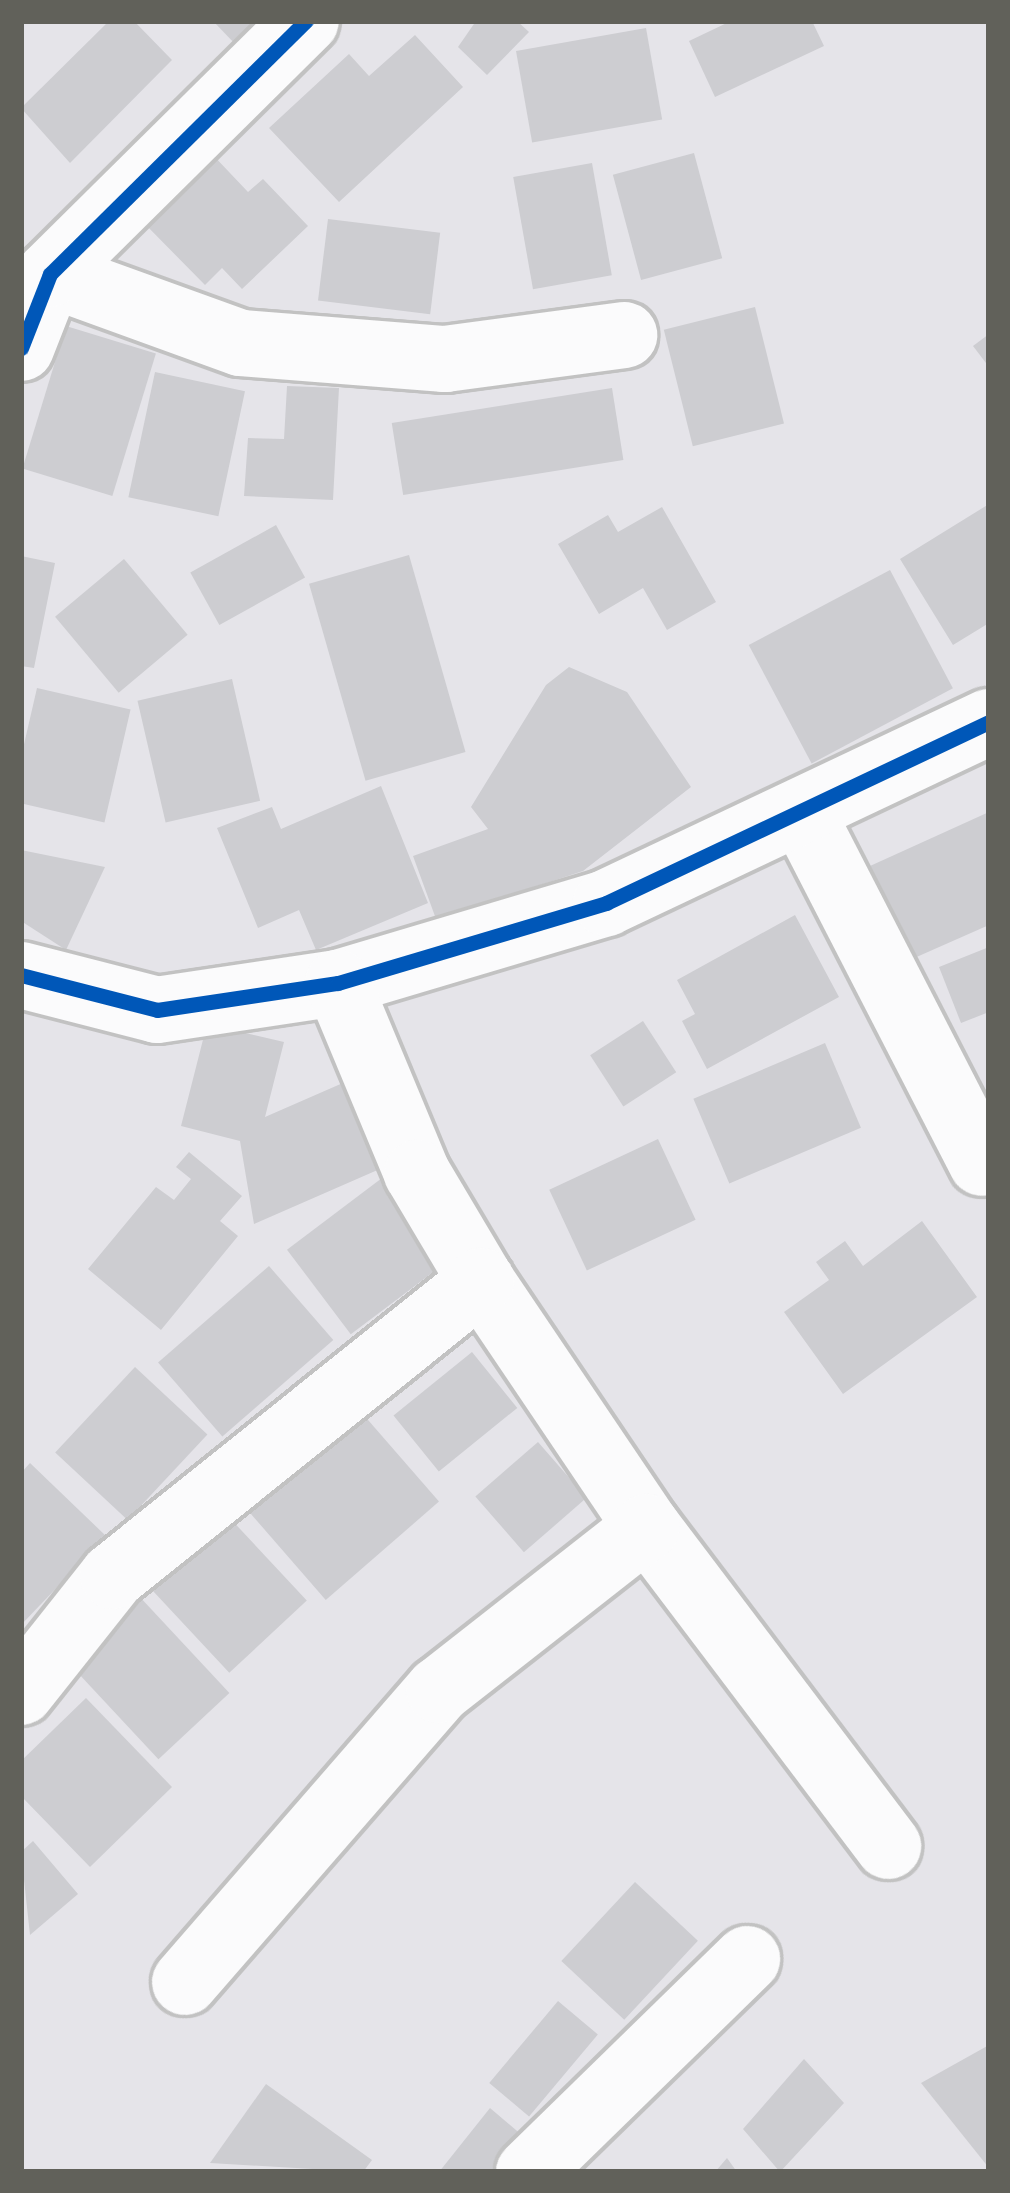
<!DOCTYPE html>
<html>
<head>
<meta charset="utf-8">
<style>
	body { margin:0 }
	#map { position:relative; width:1010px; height:2193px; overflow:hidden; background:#e5e4e9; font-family:Helvetica,sans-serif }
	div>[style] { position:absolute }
	.building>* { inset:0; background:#cdcdd1; transform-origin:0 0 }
	.roads { filter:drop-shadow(3px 0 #c2c2c2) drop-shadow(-3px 0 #c2c2c2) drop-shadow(0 3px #c2c2c2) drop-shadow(0 -3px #c2c2c2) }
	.minor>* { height:66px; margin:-33px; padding:0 33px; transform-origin:33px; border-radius:33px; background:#fbfbfc }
	.cycleway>* { height:15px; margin:-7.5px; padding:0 7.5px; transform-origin:7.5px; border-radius:7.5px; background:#0057b8 }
	span { translate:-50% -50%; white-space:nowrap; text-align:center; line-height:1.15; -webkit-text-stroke:12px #fff; paint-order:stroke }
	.frame { position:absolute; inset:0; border:24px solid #61615a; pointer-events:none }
</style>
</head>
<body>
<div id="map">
	<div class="building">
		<div style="clip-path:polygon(109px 21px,134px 21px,172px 60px,70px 163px,21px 108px)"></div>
		<div style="clip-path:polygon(213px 21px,263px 21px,237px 46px)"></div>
		<div style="clip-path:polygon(476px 21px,517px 21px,529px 32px,487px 75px,458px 47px)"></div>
		<div style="clip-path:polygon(731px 21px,812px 21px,824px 46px,715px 97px,689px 41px)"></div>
		<div style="left:646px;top:28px;width:93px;height:132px;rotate:80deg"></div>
		<div style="clip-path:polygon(415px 35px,463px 87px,339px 202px,269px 128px,349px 54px,369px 76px)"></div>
		<div style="clip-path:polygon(211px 153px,248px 192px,263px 179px,308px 226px,242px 289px,222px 268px,205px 285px,141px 220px)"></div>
		<div style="left:694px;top:153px;width:109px;height:84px;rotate:75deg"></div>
		<div style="left:592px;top:163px;width:114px;height:80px;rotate:80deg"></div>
		<div style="left:328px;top:219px;width:113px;height:82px;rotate:7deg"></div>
		<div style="left:755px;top:307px;width:120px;height:94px;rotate:76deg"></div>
		<div style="left:66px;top:326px;width:94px;height:149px;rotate:17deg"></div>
		<div style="clip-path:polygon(989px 334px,989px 367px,973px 346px)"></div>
		<div style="left:155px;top:372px;width:92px;height:128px;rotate:12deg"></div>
		<div style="clip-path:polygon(287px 386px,339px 388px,333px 500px,244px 496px,248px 438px,284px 439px)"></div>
		<div style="left:612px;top:388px;width:73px;height:223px;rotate:81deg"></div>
		<div style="clip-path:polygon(989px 504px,989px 623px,953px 645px,900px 559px)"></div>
		<div style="clip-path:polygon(662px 507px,716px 602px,667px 630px,643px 588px,599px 614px,558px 544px,608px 515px,618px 532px)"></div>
		<div style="left:276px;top:525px;width:60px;height:98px;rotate:61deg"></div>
		<div style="left:409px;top:555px;width:205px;height:104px;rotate:74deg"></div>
		<div style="clip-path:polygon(21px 556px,55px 563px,34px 668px,21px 666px)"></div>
		<div style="left:124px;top:559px;width:99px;height:90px;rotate:50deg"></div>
		<div style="left:890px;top:570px;width:134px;height:160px;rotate:62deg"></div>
		<div style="clip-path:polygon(569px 667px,627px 692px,691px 787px,583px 871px,436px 919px,413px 856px,488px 829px,471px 807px,546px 685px)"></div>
		<div style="left:232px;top:679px;width:125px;height:97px;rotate:77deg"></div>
		<div style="left:37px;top:688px;width:96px;height:116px;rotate:13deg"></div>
		<div style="clip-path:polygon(381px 786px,428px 903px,316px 950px,299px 910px,258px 928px,217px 828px,272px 807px,281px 829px)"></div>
		<div style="clip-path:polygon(989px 812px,989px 925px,912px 959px,870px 866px)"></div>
		<div style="clip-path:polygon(21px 850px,105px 867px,66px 950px,21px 921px)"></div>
		<div style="clip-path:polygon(795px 915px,839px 997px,707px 1069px,682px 1021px,695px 1014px,677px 980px)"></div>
		<div style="clip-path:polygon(989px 947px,989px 1012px,961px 1023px,939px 967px)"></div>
		<div style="left:643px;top:1021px;width:61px;height:63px;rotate:57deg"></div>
		<div style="clip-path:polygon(207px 1024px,284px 1042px,265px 1117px,352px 1079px,389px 1165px,254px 1224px,240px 1141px,181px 1126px)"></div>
		<div style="left:825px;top:1043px;width:92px;height:143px;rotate:67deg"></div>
		<div style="left:658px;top:1139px;width:89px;height:120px;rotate:65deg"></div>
		<div style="clip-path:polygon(189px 1152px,242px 1196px,220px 1221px,238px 1236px,161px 1330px,88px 1269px,156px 1187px,174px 1200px,191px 1179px,176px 1167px)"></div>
		<div style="left:386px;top:1175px;width:106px;height:124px;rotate:53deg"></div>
		<div style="clip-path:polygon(922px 1221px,977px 1297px,843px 1394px,784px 1312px,829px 1280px,816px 1262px,845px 1241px,863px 1266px)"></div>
		<div style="left:269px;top:1266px;width:98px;height:147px;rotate:49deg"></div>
		<div style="left:472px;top:1352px;width:72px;height:101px;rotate:51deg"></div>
		<div style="left:135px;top:1367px;width:99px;height:117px;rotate:43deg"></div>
		<div style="left:355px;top:1405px;width:128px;height:150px;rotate:49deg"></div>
		<div style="left:538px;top:1442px;width:74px;height:83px;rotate:49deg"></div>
		<div style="clip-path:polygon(30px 1463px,106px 1536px,21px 1625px,21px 1473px)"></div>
		<div style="left:227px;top:1515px;width:117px;height:106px;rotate:47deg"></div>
		<div style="left:138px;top:1595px;width:134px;height:97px;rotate:47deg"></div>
		<div style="clip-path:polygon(86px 1698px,172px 1787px,90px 1867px,21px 1796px,21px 1761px)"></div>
		<div style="clip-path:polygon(33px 1841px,78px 1894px,30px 1935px,21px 1852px)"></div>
		<div style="left:635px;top:1882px;width:86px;height:108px;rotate:43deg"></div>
		<div style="left:558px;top:2001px;width:52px;height:107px;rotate:40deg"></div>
		<div style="clip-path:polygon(989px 2045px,989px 2168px,921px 2083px)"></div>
		<div style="clip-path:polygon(804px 2059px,844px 2103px,780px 2172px,743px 2129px)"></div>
		<div style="clip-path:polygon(266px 2084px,372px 2160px,363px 2172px,210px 2163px)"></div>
		<div style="clip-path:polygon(490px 2108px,523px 2136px,494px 2172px,439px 2172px)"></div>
		<div style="clip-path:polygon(727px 2158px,737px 2172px,715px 2172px)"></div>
	</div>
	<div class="roads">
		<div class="minor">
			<div style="left:50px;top:274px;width:203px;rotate:19.9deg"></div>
			<div style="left:241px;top:343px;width:205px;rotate:4.5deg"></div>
			<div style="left:445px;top:359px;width:181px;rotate:-7.6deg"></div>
			<div style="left:21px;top:348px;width:79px;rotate:-68.6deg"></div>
			<div style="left:50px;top:274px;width:360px;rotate:-44.7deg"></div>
			<div style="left:803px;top:815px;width:391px;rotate:62.8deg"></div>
			<div style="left:21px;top:975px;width:140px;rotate:14.4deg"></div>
			<div style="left:157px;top:1010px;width:183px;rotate:-8.5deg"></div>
			<div style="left:338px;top:983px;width:280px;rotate:-16.6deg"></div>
			<div style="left:606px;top:903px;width:424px;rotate:-25.3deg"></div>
			<div style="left:338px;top:983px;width:206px;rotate:67.4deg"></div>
			<div style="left:417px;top:1173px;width:126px;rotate:59.3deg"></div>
			<div style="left:481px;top:1281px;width:297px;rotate:56deg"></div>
			<div style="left:647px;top:1527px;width:400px;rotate:52.9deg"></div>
			<div style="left:21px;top:1692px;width:148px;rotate:-51.6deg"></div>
			<div style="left:113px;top:1576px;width:472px;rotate:-38.7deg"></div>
			<div style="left:185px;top:1982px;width:387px;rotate:-49deg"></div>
			<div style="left:439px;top:1690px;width:264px;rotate:-38.1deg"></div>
			<div style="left:529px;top:2172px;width:305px;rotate:-44.3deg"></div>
		</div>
	</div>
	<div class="cycleway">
		<div style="left:21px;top:348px;width:79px;rotate:-68.6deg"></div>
		<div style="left:50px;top:274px;width:360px;rotate:-44.7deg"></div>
		<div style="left:21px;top:975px;width:140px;rotate:14.4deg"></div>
		<div style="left:157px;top:1010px;width:183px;rotate:-8.5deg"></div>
		<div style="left:338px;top:983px;width:280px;rotate:-16.6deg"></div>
		<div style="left:606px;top:903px;width:424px;rotate:-25.3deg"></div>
	</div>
	<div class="frame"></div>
</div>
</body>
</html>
